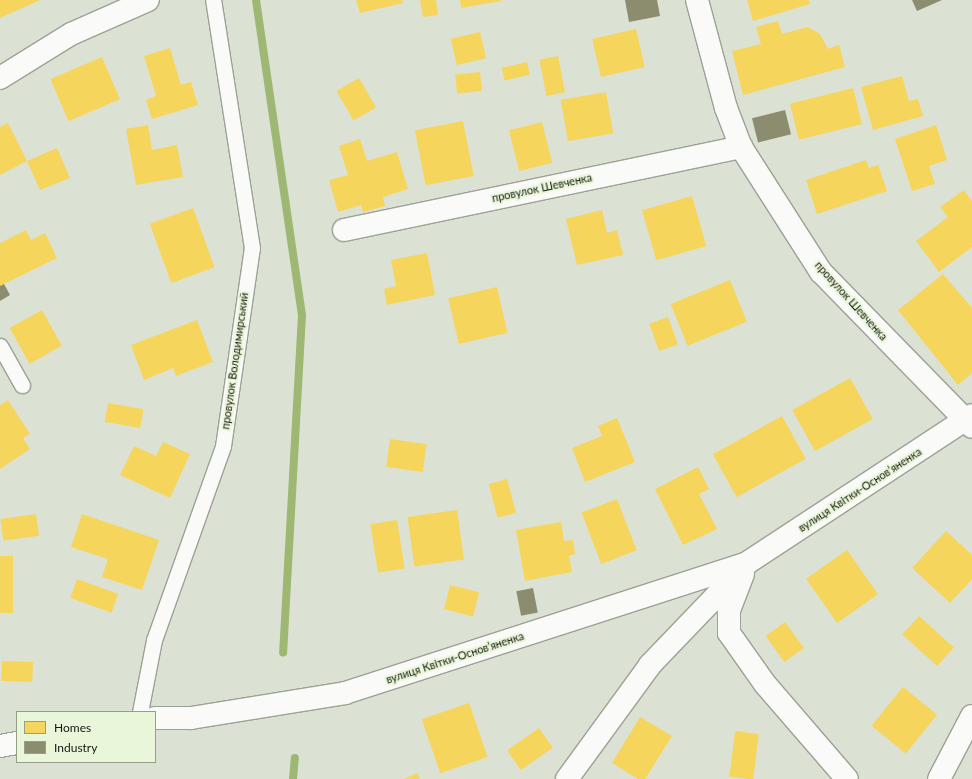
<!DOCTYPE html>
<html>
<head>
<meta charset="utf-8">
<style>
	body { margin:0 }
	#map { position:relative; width:972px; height:779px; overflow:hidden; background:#dce2d3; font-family:Lato,sans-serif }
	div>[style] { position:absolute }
	.homes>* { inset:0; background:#f6d55c; transform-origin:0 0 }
	.industry>* { inset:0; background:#8c8c6e; transform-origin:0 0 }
	.stream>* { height:8px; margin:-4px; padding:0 4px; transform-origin:4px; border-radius:4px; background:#9eb772 }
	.roads { filter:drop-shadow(1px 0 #9ca195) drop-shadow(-1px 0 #9ca195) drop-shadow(0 1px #9ca195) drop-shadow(0 -1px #9ca195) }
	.service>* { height:15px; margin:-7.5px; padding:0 7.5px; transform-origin:7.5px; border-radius:7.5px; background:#fafbf8 }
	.minor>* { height:22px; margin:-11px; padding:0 11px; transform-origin:11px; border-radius:11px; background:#fafbf8 }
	span { translate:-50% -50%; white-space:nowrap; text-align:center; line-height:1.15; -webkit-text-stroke:4px #eaf6da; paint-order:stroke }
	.street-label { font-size:11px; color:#151910 }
	.legend { position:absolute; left:16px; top:711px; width:140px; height:52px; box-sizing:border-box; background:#eaf6da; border:1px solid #959e89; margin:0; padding:5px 7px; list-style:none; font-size:12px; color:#151910 }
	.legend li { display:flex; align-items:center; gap:8px; height:20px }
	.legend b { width:20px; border:1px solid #959e89 }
</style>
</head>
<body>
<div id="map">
	<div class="homes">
		<div style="clip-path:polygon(0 0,40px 0,0 18px)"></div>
		<div style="clip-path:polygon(356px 0,402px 0,403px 3px,360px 13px)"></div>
		<div style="clip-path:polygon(420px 0,436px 0,438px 15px,423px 17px)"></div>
		<div style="clip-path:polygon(460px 0,501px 0,501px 1px,461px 8px)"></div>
		<div style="clip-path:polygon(747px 0,809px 0,810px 4px,753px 21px)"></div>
		<div style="clip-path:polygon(778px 21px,782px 34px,808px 27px,820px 34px,828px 49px,839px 45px,845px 67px,743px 95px,732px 51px,761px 44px,756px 27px)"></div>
		<div style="left:636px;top:29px;width:39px;height:45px;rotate:77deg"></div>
		<div style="left:480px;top:32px;width:27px;height:30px;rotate:77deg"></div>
		<div style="clip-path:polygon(170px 48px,181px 85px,191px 82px,198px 105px,152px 119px,146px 100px,156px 96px,144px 56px)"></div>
		<div style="left:558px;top:56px;width:37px;height:19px;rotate:79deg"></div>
		<div style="left:102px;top:57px;width:46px;height:56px;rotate:67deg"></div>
		<div style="left:527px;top:62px;width:13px;height:26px;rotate:77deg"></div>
		<div style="left:480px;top:72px;width:19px;height:25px;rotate:84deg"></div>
		<div style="clip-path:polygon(902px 76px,909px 101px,918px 99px,923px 116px,873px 130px,861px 87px)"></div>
		<div style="left:359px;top:78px;width:34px;height:26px;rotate:60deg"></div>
		<div style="left:853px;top:88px;width:37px;height:65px;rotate:76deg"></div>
		<div style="left:606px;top:92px;width:42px;height:46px;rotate:80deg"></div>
		<div style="left:463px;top:121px;width:56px;height:49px;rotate:79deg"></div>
		<div style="left:542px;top:122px;width:42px;height:34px;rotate:76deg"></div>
		<div style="clip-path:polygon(8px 123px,27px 161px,57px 148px,70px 178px,40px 190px,27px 161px,0 175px,0 127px)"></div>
		<div style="clip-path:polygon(148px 125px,152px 150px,177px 145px,183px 177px,136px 185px,126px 129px)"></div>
		<div style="clip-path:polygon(936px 125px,947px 160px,929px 166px,935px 184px,912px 191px,895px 139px)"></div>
		<div style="clip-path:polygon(360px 139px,367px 161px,397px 152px,408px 189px,383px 197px,385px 206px,363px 212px,361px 205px,338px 212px,329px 180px,348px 175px,339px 146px)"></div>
		<div style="clip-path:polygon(866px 160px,869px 168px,878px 165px,887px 191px,817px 214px,806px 180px)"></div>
		<div style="clip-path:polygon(964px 190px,972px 201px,972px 247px,939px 272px,916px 241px,948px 217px,940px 207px)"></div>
		<div style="left:692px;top:196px;width:52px;height:52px;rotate:74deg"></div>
		<div style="left:193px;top:208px;width:63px;height:46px;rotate:70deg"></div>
		<div style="clip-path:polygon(602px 210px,607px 233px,617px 230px,623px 255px,577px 265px,566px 219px)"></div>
		<div style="clip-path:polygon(26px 230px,31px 240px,45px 233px,57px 258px,0 286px,0 243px)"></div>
		<div style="clip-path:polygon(427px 253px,435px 295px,387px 305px,384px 289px,396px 286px,391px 260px)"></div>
		<div style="clip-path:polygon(943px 274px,972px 308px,972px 373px,958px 385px,898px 310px)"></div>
		<div style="left:730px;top:280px;width:45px;height:64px;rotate:68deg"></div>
		<div style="left:497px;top:287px;width:47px;height:50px;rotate:77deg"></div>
		<div style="left:42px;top:310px;width:41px;height:37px;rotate:61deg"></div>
		<div style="left:668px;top:317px;width:29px;height:20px;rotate:70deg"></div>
		<div style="clip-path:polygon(197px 320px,213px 362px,176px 376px,173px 368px,144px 380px,131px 345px)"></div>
		<div style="left:850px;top:378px;width:47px;height:66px;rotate:61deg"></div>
		<div style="clip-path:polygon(8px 400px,30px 434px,23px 438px,30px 449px,0 469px,0 405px)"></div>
		<div style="left:108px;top:403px;width:36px;height:19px;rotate:10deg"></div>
		<div style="left:782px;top:416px;width:49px;height:79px;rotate:61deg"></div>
		<div style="clip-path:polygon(617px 418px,635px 462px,585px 482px,572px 448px,602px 436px,598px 426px)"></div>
		<div style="left:390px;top:439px;width:37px;height:28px;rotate:8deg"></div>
		<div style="clip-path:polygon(163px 442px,190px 454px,170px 498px,120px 475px,134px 446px,156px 456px)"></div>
		<div style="clip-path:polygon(698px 467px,709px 489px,699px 494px,717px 529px,683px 545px,655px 489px)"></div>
		<div style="left:507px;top:479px;width:35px;height:19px;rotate:75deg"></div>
		<div style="left:617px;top:499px;width:55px;height:38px;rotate:69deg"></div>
		<div style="left:457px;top:510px;width:50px;height:50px;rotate:82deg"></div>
		<div style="left:36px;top:514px;width:22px;height:36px;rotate:82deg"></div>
		<div style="clip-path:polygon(82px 514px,159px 540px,142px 590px,102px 577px,108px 559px,71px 547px)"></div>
		<div style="left:397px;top:520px;width:49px;height:27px;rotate:81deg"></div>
		<div style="clip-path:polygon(561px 522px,564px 541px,573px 540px,575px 554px,569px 556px,572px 572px,525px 581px,516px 530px)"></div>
		<div style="clip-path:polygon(946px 531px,972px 555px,972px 579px,950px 603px,912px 568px)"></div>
		<div style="left:847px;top:550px;width:54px;height:50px;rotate:55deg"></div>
		<div style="left:0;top:556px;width:13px;height:57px"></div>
		<div style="left:77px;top:579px;width:44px;height:20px;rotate:20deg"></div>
		<div style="left:450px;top:585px;width:30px;height:25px;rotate:14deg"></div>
		<div style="left:919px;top:616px;width:47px;height:25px;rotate:42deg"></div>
		<div style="left:785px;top:622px;width:32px;height:24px;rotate:54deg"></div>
		<div style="left:2px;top:661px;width:31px;height:20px;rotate:2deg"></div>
		<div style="left:903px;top:687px;width:44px;height:50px;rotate:39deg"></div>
		<div style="left:469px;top:703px;width:57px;height:50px;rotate:71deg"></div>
		<div style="clip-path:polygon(640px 717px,672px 736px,645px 779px,638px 779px,612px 763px)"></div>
		<div style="left:539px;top:728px;width:24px;height:39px;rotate:55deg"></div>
		<div style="left:735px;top:731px;width:24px;height:46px;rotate:7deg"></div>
		<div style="clip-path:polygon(417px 773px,420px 779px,404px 779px)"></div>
	</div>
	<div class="industry">
		<div style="clip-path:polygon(625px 0,657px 0,660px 16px,629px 22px)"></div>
		<div style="clip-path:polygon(912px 0,942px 0,917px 11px)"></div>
		<div style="left:785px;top:110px;width:25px;height:34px;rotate:76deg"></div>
		<div style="clip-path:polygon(4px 284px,10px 295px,0 301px,0 286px)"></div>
		<div style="left:533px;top:588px;width:25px;height:17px;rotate:79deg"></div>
	</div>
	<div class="stream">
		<div style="left:256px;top:0;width:318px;rotate:81.7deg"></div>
		<div style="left:302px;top:315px;width:338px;rotate:93.2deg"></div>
		<div style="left:293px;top:779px;width:21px;rotate:-85deg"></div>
	</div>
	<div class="roads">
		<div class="service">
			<div style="left:0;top:346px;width:45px;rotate:60.6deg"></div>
			<div style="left:140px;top:712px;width:73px;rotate:-79deg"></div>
			<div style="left:154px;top:640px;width:206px;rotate:-70.4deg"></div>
			<div style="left:223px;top:446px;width:200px;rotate:-81.7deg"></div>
			<div style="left:252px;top:248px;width:251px;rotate:-98.9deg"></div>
		</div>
		<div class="minor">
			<div style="left:697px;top:0;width:112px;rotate:75deg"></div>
			<div style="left:726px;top:108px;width:42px;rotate:69deg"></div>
			<div style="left:741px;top:147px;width:148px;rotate:57.4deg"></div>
			<div style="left:821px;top:272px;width:216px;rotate:45.7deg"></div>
			<div style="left:0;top:78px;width:84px;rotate:-31.8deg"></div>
			<div style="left:71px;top:34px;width:84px;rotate:-23.8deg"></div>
			<div style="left:344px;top:230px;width:406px;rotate:-11.8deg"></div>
			<div style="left:743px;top:574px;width:40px;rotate:111deg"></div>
			<div style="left:729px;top:611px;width:22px;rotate:90deg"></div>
			<div style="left:729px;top:633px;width:62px;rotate:54.8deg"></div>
			<div style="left:765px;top:684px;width:125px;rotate:49.2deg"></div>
			<div style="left:155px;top:718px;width:36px"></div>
			<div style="left:191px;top:718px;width:156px;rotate:-9.2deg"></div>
			<div style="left:345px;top:693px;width:422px;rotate:-17.9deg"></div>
			<div style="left:747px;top:563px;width:269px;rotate:-33.3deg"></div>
			<div style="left:0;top:746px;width:17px;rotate:-10deg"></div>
			<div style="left:567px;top:779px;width:141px;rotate:-53.9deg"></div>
			<div style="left:650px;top:665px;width:137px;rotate:-46.2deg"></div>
			<div style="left:939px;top:779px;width:71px;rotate:-62.4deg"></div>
		</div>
	</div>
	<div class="street-label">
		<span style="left:542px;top:188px;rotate:-12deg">провулок Шевченка</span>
		<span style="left:851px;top:301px;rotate:48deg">провулок Шевченка</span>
		<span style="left:235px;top:361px;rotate:-82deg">провулок Володимирський</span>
		<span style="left:860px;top:490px;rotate:-33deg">вулиця Квітки-Основʼяненка</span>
		<span style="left:455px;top:658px;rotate:-18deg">вулиця Квітки-Основʼяненка</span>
	</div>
	<ul class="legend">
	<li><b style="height:11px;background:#f6d55c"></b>Homes</li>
	<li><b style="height:11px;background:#8c8c6e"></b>Industry</li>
	</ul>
</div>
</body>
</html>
